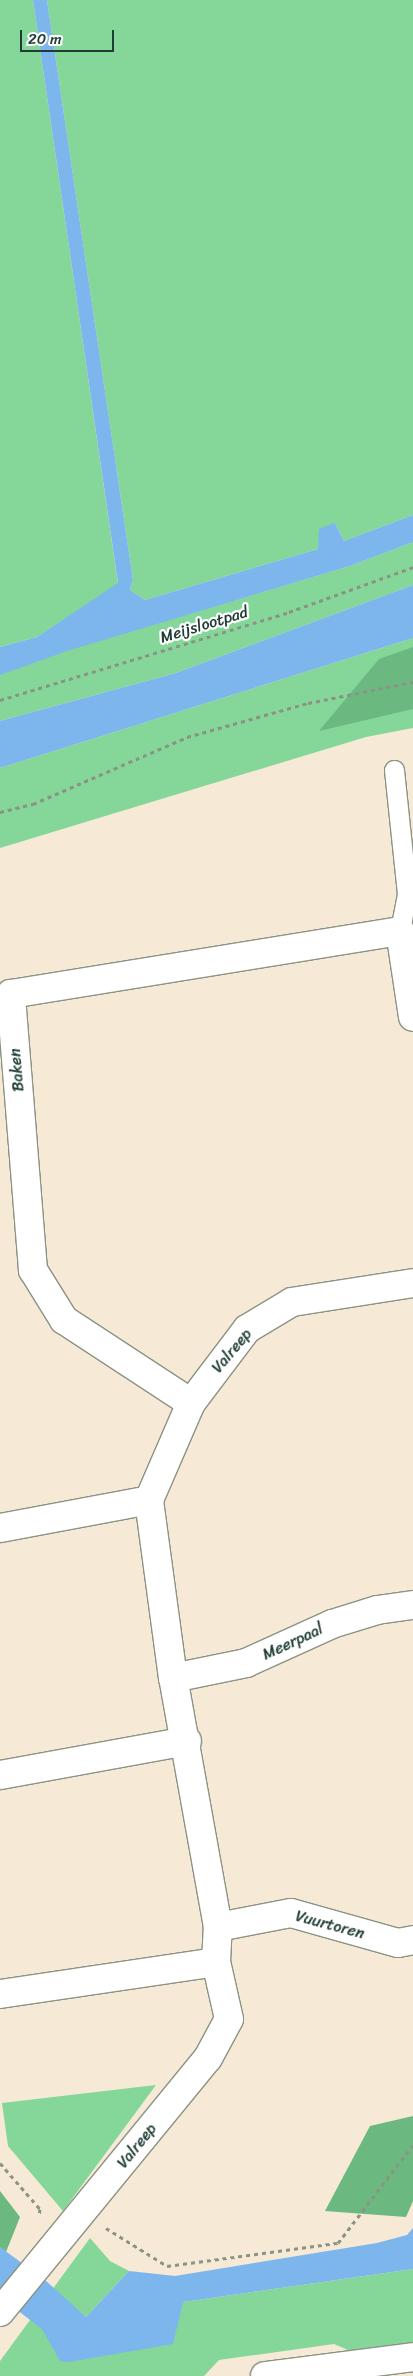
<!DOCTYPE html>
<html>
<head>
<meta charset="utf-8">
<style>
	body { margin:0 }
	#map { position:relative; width:413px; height:2376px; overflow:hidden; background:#f6e9d5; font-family:Sriracha,sans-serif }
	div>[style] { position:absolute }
	.green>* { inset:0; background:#84d799 }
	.forest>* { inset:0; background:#6bb881 }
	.water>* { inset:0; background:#7db5ed }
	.path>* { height:3px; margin-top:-1.5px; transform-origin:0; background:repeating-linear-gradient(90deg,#8a9384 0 4px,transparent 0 8px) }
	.roads { filter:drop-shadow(1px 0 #8a9384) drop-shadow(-1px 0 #8a9384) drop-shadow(0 1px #8a9384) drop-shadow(0 -1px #8a9384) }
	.lane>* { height:19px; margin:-9.5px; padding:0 9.5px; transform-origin:9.5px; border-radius:9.5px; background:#fff }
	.street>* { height:28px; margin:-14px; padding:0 14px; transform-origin:14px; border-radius:14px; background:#fff }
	span { translate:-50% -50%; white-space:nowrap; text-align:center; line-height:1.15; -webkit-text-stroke:4.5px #fff; paint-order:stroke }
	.street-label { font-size:16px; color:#1f3d34 }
	.scale { position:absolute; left:20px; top:30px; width:94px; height:22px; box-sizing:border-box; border:2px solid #1f3d34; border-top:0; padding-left:6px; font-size:15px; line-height:18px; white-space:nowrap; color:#1f3d34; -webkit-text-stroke:4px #fff; paint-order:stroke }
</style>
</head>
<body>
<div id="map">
	<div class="green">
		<div style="clip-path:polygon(0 0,33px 0,118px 584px,37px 637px,0 647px)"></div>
		<div style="clip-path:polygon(47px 0,413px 0,413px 515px,344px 541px,335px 523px,318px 549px,145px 600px,130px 590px,133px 580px)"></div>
		<div style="clip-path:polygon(413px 542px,413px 585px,176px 673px,0 721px,0 670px,350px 566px)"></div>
		<div style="clip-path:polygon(413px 638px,413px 728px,366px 737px,0 848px,0 768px)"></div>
		<div style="clip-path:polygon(156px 2085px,63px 2211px,8px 2146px,2px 2103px)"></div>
		<div style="clip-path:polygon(90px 2238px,110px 2261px,129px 2271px,86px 2317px,60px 2295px,42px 2329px,183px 2302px,413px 2269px,413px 2346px,355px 2353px,334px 2344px,219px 2360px,204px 2376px,0 2376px,0 2361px)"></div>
	</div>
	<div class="forest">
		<div style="clip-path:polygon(413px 647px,413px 709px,319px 731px,379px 659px)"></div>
		<div style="clip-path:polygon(413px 2116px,413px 2201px,406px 2217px,325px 2211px,370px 2126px)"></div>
		<div style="clip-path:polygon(0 2191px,20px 2217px,6px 2252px,0 2247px)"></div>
	</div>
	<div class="water">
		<div style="clip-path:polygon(33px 0,47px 0,133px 580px,130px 590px,145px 600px,318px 549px,319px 529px,335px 523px,344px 541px,413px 515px,413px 542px,350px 566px,67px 651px,0 675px,0 647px,37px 637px,118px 583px)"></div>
		<div style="clip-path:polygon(413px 585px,413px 638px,0 768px,0 721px,176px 673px)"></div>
		<div style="clip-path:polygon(413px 2228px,413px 2269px,183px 2302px,173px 2344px,69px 2362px,60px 2361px,42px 2329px,0 2297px,0 2247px,45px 2280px,86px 2317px,129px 2271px,175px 2276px,377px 2243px,407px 2235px)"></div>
	</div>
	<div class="path">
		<div style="left:0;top:700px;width:302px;rotate:-16.9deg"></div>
		<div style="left:289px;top:612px;width:132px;rotate:-19.9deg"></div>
		<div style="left:0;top:812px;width:34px;rotate:-14deg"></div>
		<div style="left:33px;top:804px;width:168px;rotate:-23.5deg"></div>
		<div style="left:187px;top:737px;width:126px;rotate:-15.7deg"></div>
		<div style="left:308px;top:703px;width:107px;rotate:-11.3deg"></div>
		<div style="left:0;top:2163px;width:61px;rotate:49deg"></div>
		<div style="left:40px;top:2209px;width:6px;rotate:99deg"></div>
		<div style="left:106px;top:2228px;width:72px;rotate:31.9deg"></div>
		<div style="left:167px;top:2266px;width:173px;rotate:-7.7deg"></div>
		<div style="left:338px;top:2243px;width:123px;rotate:-52.6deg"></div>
	</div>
	<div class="roads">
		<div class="lane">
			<div style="left:394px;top:770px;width:125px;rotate:84deg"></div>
			<div style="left:407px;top:894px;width:38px;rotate:101deg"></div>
		</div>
		<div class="street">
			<div style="left:191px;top:1403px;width:152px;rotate:-146.8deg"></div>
			<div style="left:64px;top:1320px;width:59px;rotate:-121.8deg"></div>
			<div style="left:33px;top:1270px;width:277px;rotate:-94.6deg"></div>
			<div style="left:11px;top:994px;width:394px;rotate:-9.2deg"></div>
			<div style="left:400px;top:931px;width:87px;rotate:81.4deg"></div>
			<div style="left:0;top:1528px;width:152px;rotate:-10.6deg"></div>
			<div style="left:173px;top:1678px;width:75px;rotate:-11.6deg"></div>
			<div style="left:246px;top:1663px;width:94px;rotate:-24.4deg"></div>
			<div style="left:332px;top:1624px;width:47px;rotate:-17.3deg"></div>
			<div style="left:377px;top:1610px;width:36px;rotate:-8deg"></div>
			<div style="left:0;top:1775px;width:190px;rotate:-10.3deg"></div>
			<div style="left:218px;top:1927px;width:74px;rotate:-10.9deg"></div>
			<div style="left:291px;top:1913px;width:111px;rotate:15.7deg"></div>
			<div style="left:398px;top:1943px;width:15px;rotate:-11deg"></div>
			<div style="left:0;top:1994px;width:218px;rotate:-8.4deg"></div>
			<div style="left:0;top:2312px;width:328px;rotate:-50.7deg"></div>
			<div style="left:208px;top:2058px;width:44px;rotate:-61.7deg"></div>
			<div style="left:229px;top:2019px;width:58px;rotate:-102.8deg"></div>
			<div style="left:216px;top:1962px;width:35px;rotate:-87deg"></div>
			<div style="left:218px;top:1927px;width:253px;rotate:-100.2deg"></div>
			<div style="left:173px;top:1678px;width:180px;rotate:-97.7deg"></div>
			<div style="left:149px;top:1500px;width:106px;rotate:-66.6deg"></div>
			<div style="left:191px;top:1403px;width:93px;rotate:-52.9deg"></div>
			<div style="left:247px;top:1329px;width:52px;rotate:-31deg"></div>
			<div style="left:292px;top:1302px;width:122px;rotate:-8.9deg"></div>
			<div style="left:265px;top:2376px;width:149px;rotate:-7.3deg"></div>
		</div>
	</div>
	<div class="street-label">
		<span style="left:204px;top:625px;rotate:-17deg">Meijslootpad</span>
		<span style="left:17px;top:1070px;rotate:-95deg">Baken</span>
		<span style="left:232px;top:1351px;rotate:-50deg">Valreep</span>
		<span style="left:293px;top:1642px;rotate:-25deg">Meerpaal</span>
		<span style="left:330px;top:1925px;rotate:15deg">Vuurtoren</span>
		<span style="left:137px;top:2146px;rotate:-51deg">Valreep</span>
	</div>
	<div class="scale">20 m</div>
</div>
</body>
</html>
